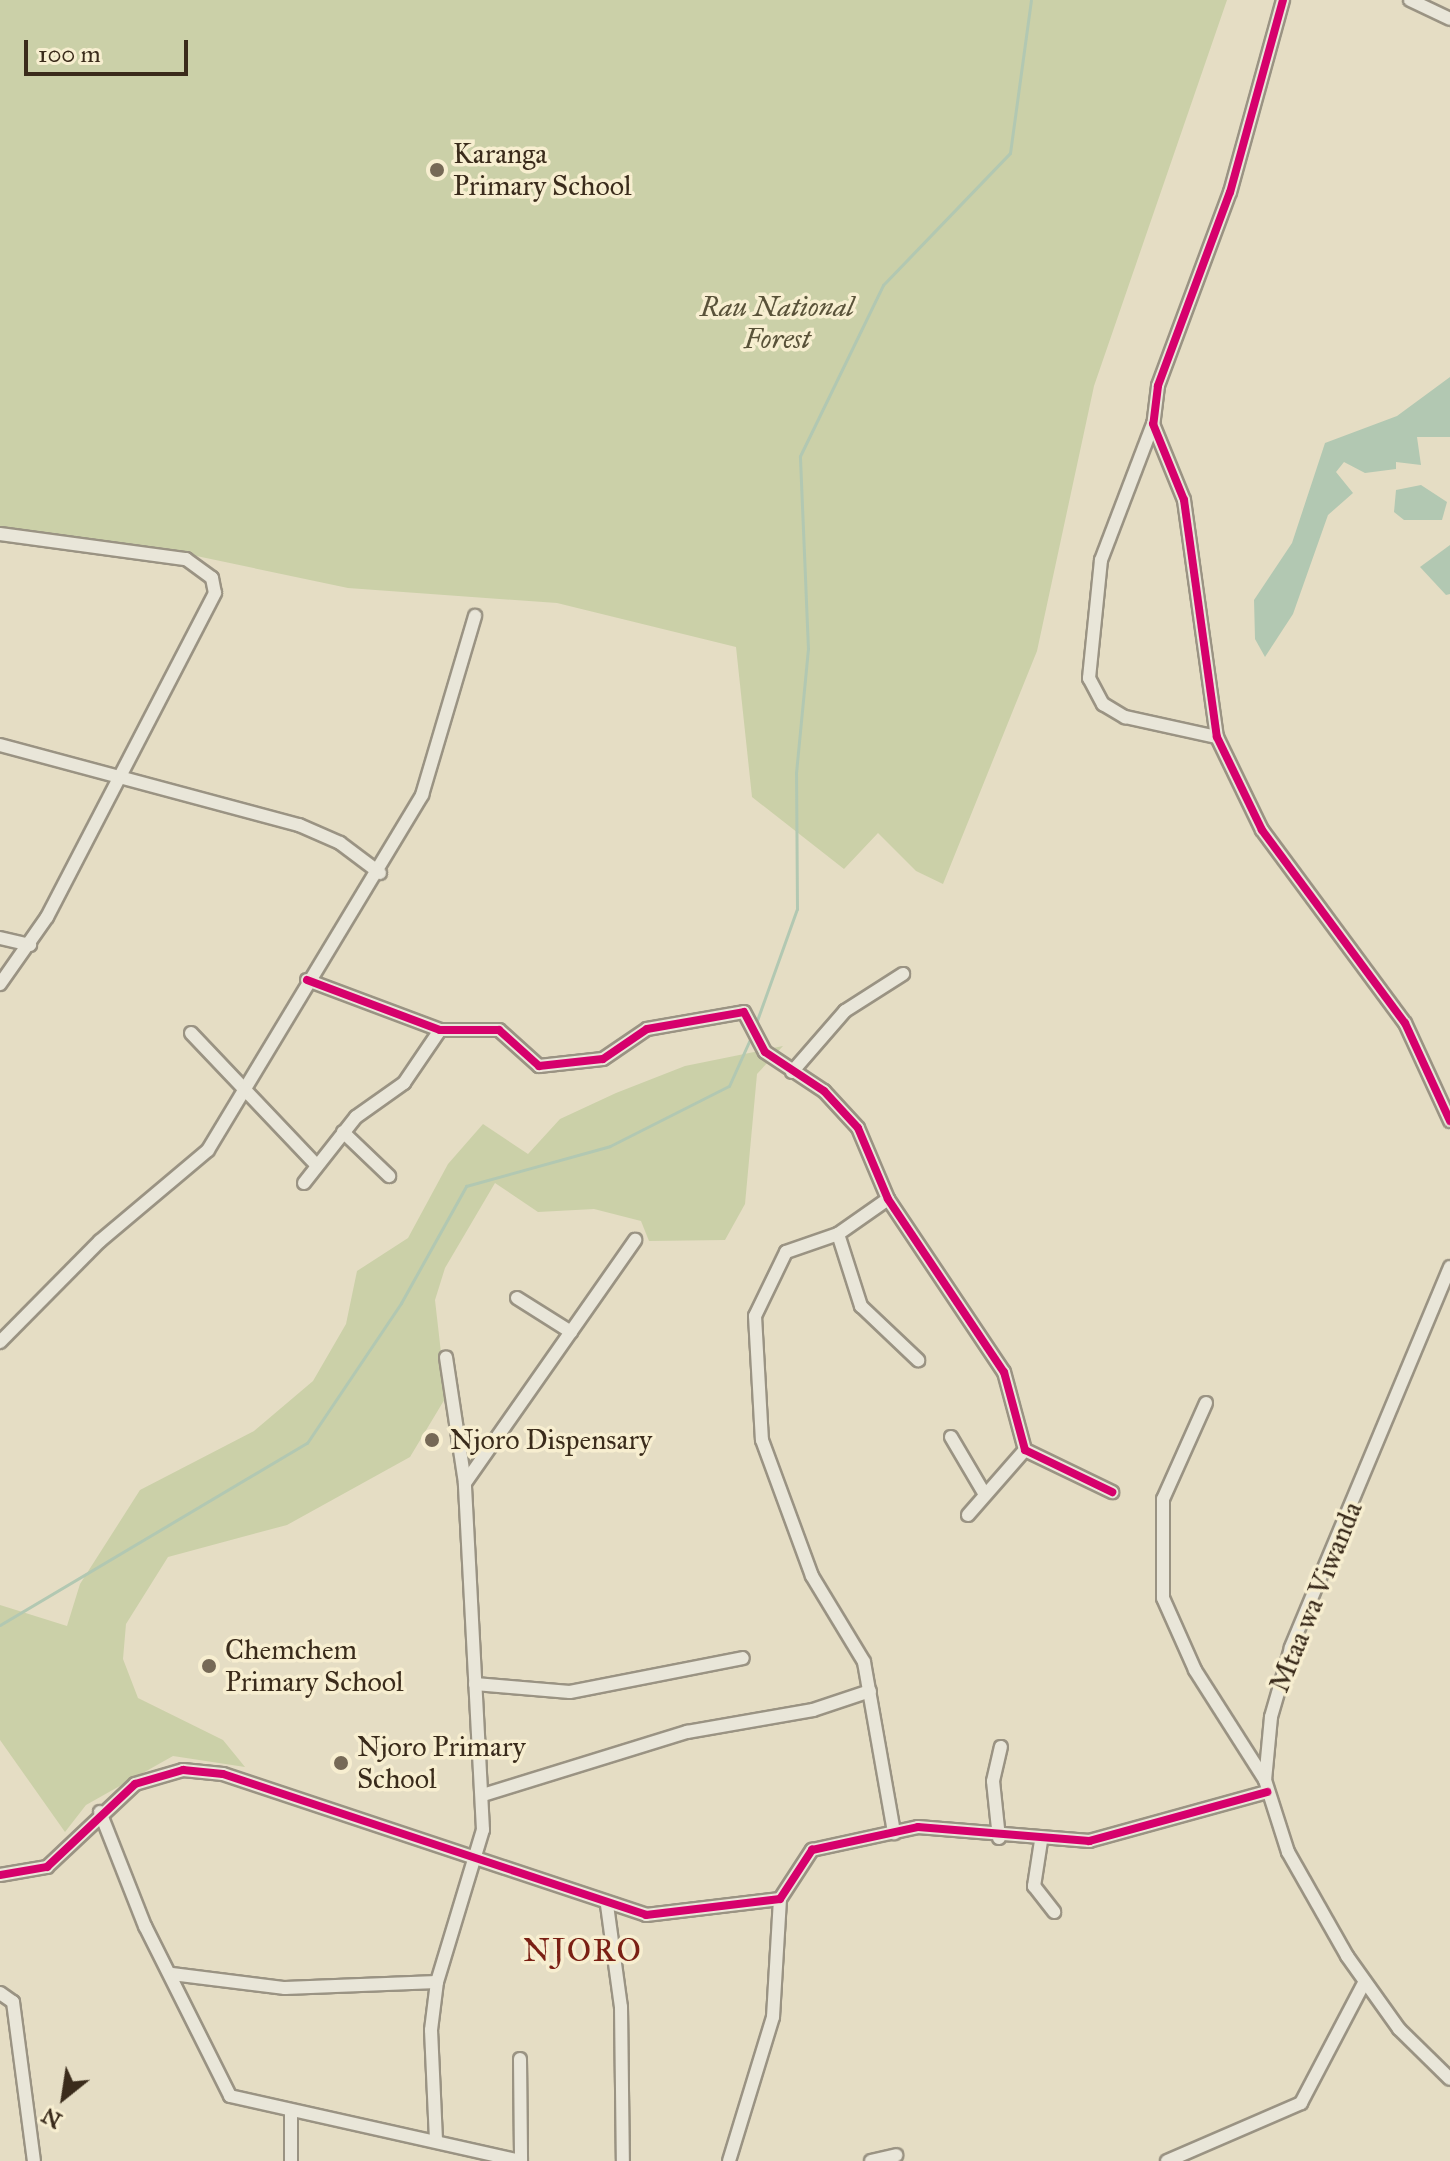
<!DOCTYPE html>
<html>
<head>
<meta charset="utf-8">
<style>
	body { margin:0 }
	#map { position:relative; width:1450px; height:2161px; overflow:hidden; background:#e5ddc4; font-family:"IM FELL Great Primer",serif }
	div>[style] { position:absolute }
	.green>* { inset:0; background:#cbd0a8 }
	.water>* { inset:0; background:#b2c8b2 }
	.stream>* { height:3px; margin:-1.5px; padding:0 1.5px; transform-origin:1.5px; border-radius:1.5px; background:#b2c8b2 }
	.roads { filter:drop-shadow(2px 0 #9a9383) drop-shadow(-2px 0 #9a9383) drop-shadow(0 2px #9a9383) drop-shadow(0 -2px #9a9383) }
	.minor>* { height:12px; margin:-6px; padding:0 6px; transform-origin:6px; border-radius:6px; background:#e9e6d9 }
	.cycleway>* { height:8px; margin:-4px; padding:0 4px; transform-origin:4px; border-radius:4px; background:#d6006c }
	.dots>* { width:22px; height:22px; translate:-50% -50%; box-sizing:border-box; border:4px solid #f7eed0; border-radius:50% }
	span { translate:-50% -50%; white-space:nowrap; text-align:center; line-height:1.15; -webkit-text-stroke:7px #f7eed0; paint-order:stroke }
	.poi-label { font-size:28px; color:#3a2b1b }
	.left { translate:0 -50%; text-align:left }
	.park-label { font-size:28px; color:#595239; font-style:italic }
	.street-label { font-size:28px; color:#3a2b1b }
	.quarter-label { font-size:32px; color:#7a1f14; letter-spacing:2px }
	.north { position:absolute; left:24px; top:2057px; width:80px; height:80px; -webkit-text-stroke:6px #f7eed0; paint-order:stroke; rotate:210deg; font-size:22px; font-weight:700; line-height:32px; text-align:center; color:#3a2b1b }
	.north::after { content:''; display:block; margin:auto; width:28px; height:36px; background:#3a2b1b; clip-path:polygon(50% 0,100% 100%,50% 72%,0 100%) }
	.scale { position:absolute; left:24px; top:40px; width:164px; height:36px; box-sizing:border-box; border:4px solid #3a2b1b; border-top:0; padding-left:10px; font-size:24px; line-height:28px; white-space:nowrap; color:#3a2b1b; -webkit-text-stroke:6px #f7eed0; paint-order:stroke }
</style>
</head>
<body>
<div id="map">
	<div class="green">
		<div style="clip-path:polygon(0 0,1227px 0,1094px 386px,1037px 651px,943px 884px,916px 871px,878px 833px,844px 869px,752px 797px,736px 647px,557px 603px,348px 588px,187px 554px,0 528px)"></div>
		<div style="clip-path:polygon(783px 1046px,757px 1074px,745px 1204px,725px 1240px,649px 1241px,641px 1221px,594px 1209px,538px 1212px,495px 1183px,445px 1268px,435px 1300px,446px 1397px,410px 1457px,287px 1525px,168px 1557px,126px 1624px,123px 1659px,138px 1698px,223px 1740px,245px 1767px,173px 1756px,86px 1805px,65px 1832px,0 1740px,0 1605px,67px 1626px,80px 1584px,140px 1490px,254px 1431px,313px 1381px,346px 1324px,357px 1271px,408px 1238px,448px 1164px,483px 1124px,528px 1154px,560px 1119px,616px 1093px,685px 1066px)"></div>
	</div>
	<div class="water">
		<div style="clip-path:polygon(1450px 377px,1450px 437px,1417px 437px,1421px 465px,1396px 462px,1396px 469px,1365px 473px,1344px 462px,1336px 472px,1353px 493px,1328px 515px,1293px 614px,1265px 657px,1255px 639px,1254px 600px,1292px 543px,1325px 443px,1397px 416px)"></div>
		<div style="clip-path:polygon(1421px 485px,1447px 502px,1442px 520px,1404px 520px,1394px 512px,1396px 490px)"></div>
		<div style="clip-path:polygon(1450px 545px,1450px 594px,1446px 595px,1420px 567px)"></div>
	</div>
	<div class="stream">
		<div style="left:755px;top:1026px;width:124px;rotate:-70.3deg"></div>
		<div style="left:797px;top:909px;width:136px;rotate:-90.4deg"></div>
		<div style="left:796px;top:773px;width:125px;rotate:-84.5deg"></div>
		<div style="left:808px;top:649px;width:193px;rotate:-92.4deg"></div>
		<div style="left:800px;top:456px;width:190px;rotate:-64.1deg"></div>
		<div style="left:883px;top:285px;width:183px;rotate:-46.1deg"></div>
		<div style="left:1010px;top:153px;width:154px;rotate:-82.2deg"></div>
		<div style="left:0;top:1625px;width:357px;rotate:-30.7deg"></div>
		<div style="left:307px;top:1443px;width:169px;rotate:-56.1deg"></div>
		<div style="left:401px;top:1303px;width:134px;rotate:-60.9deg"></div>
		<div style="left:466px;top:1186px;width:149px;rotate:-15.5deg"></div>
		<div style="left:610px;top:1146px;width:133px;rotate:-26.8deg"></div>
		<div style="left:729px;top:1086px;width:54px;rotate:-65.8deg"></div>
	</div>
	<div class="roads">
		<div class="minor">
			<div style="left:1283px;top:0;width:199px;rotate:105.4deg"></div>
			<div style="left:1230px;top:192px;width:207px;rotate:110.4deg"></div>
			<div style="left:1158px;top:386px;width:38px;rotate:97deg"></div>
			<div style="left:1153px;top:424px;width:82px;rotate:67.8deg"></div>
			<div style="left:1184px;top:500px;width:239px;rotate:82.1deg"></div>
			<div style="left:1217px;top:737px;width:103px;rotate:64.2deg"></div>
			<div style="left:1262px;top:830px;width:240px;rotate:53.5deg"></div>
			<div style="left:1405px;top:1023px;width:108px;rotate:65.3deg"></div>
			<div style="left:1410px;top:0;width:44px;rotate:25.4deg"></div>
			<div style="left:1153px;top:424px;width:146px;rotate:110.9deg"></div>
			<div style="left:1101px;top:560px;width:119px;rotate:95.8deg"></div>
			<div style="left:1089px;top:678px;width:30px;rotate:62deg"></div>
			<div style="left:1103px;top:704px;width:26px;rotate:31deg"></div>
			<div style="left:1125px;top:717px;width:94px;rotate:12.3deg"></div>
			<div style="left:0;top:534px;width:188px;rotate:7.7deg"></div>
			<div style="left:186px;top:559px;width:32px;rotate:36deg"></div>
			<div style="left:212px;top:578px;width:15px;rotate:79deg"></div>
			<div style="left:215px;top:593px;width:365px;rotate:117.4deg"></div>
			<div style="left:47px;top:917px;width:82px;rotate:125deg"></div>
			<div style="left:0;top:745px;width:310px;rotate:15deg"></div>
			<div style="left:299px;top:825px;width:45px;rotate:23.7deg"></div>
			<div style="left:340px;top:843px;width:50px;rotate:36.9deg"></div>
			<div style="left:0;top:938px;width:31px;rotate:13deg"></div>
			<div style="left:307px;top:980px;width:142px;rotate:20.6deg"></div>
			<div style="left:440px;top:1030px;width:59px"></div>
			<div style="left:499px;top:1030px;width:54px;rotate:42deg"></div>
			<div style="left:539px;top:1066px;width:64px;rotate:-6.2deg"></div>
			<div style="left:603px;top:1059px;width:53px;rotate:-34.3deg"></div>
			<div style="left:647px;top:1029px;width:98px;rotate:-9.9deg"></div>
			<div style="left:744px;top:1012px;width:45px;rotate:62.3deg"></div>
			<div style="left:765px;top:1052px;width:71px;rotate:33.5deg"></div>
			<div style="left:824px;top:1091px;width:50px;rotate:47.4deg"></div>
			<div style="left:858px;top:1128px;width:77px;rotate:67.1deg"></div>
			<div style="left:888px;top:1199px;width:208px;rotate:56.2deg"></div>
			<div style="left:1004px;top:1372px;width:81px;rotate:74.9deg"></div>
			<div style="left:1025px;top:1450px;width:97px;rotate:25.8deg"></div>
			<div style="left:191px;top:1033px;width:183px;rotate:46.5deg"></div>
			<div style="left:792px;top:1072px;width:81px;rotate:-49deg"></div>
			<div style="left:845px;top:1011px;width:69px;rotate:-32.5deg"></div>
			<div style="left:343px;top:1132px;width:64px;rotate:43.7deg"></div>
			<div style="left:304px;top:1183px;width:84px;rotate:-51.8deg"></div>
			<div style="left:356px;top:1117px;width:59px;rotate:-35.3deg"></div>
			<div style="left:404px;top:1083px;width:64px;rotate:-55.8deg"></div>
			<div style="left:888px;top:1199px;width:61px;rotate:145deg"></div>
			<div style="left:838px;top:1234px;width:55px;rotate:160.9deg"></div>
			<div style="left:786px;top:1252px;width:71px;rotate:115.8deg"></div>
			<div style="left:755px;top:1316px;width:124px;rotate:86.8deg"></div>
			<div style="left:762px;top:1440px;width:145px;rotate:69.8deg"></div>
			<div style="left:812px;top:1576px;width:100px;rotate:58.8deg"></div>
			<div style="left:864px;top:1662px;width:174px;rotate:80deg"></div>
			<div style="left:838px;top:1234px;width:76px;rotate:72.3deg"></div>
			<div style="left:861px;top:1306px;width:79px;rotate:43.5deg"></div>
			<div style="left:1450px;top:1267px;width:413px;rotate:112.7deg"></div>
			<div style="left:1291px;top:1648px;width:72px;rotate:106.2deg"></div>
			<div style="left:1271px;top:1717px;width:63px;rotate:95.4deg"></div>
			<div style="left:1265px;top:1780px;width:76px;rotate:72.3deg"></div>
			<div style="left:1288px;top:1852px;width:120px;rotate:60.4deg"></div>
			<div style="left:1347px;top:1956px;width:90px;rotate:54.5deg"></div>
			<div style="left:1399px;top:2029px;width:71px;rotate:44.4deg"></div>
			<div style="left:517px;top:1298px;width:64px;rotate:32.2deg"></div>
			<div style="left:0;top:1342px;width:142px;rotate:-45.3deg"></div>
			<div style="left:100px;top:1241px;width:141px;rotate:-40.1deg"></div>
			<div style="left:208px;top:1150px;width:415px;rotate:-58.9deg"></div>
			<div style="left:422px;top:795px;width:187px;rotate:-73.5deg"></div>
			<div style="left:1206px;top:1403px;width:105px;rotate:114.1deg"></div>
			<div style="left:1163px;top:1499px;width:99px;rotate:90deg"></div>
			<div style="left:1163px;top:1598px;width:79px;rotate:66deg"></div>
			<div style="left:1195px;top:1670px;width:130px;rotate:57.5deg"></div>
			<div style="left:951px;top:1437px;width:65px;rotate:59.5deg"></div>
			<div style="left:465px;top:1483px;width:297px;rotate:-55deg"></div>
			<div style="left:968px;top:1515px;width:86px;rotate:-48.8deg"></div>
			<div style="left:475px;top:1684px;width:95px;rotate:4.8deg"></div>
			<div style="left:570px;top:1692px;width:176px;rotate:-11.1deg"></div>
			<div style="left:483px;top:1795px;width:214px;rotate:-17.2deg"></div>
			<div style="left:687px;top:1732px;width:128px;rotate:-9.9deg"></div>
			<div style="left:813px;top:1710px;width:60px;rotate:-18.4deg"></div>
			<div style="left:100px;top:1812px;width:123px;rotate:68.5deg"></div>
			<div style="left:145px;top:1926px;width:190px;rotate:63.4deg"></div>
			<div style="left:230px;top:2096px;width:297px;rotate:12.6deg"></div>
			<div style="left:999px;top:1838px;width:57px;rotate:-96deg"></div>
			<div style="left:993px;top:1781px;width:35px;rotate:-77deg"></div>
			<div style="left:1041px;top:1841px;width:46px;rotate:98.8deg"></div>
			<div style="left:1034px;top:1886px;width:33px;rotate:52deg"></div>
			<div style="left:0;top:1875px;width:48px;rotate:-9.7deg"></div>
			<div style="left:47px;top:1867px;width:121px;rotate:-43.3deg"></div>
			<div style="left:135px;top:1784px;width:50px;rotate:-16.3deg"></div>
			<div style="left:183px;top:1770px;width:40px;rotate:5.7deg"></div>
			<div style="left:223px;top:1774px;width:446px;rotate:18.4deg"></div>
			<div style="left:646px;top:1915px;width:135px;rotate:-6.8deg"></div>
			<div style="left:780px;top:1899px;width:59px;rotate:-56.9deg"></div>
			<div style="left:812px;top:1850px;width:108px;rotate:-12.2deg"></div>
			<div style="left:918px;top:1827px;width:172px;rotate:4.7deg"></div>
			<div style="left:1089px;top:1841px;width:185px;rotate:-15.4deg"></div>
			<div style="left:607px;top:1905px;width:103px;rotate:82.2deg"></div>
			<div style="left:621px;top:2007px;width:154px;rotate:89.3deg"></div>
			<div style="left:172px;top:1974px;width:114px;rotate:7.1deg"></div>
			<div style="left:285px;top:1988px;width:152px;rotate:-2.3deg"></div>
			<div style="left:0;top:1993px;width:16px;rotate:35deg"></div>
			<div style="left:13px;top:2002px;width:160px;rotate:82.5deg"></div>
			<div style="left:520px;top:2059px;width:102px;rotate:89.4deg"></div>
			<div style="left:291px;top:2111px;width:50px;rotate:90deg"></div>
			<div style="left:436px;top:2140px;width:110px;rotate:-92.6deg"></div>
			<div style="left:431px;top:2030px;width:48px;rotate:-82.9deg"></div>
			<div style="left:437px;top:1982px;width:159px;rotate:-73.2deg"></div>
			<div style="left:483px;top:1830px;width:347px;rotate:-93deg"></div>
			<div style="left:465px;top:1483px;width:127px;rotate:-98.6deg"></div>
			<div style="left:729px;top:2161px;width:151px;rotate:-73deg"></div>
			<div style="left:773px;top:2017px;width:118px;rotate:-86.6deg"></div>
			<div style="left:871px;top:2161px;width:26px;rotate:-13deg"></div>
			<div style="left:1167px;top:2161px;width:146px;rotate:-23.4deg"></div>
			<div style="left:1301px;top:2103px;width:136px;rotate:-62.3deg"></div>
		</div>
	</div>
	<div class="cycleway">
		<div style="left:1283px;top:0;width:199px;rotate:105.4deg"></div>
		<div style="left:1230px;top:192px;width:207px;rotate:110.4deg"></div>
		<div style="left:1158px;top:386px;width:38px;rotate:97deg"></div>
		<div style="left:1153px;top:424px;width:82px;rotate:67.8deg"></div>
		<div style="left:1184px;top:500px;width:239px;rotate:82.1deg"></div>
		<div style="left:1217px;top:737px;width:103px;rotate:64.2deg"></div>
		<div style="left:1262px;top:830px;width:240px;rotate:53.5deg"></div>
		<div style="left:1405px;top:1023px;width:108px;rotate:65.3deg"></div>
		<div style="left:307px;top:980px;width:142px;rotate:20.6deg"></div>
		<div style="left:440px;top:1030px;width:59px"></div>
		<div style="left:499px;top:1030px;width:54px;rotate:42deg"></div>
		<div style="left:539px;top:1066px;width:64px;rotate:-6.2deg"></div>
		<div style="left:603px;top:1059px;width:53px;rotate:-34.3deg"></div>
		<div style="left:647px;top:1029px;width:98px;rotate:-9.9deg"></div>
		<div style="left:744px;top:1012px;width:45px;rotate:62.3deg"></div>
		<div style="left:765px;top:1052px;width:71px;rotate:33.5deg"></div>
		<div style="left:824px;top:1091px;width:50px;rotate:47.4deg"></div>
		<div style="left:858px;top:1128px;width:77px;rotate:67.1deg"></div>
		<div style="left:888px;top:1199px;width:208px;rotate:56.2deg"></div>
		<div style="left:1004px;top:1372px;width:81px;rotate:74.9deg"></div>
		<div style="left:1025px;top:1450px;width:97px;rotate:25.8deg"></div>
		<div style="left:0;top:1875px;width:48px;rotate:-9.7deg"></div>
		<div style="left:47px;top:1867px;width:121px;rotate:-43.3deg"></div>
		<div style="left:135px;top:1784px;width:50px;rotate:-16.3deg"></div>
		<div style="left:183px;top:1770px;width:40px;rotate:5.7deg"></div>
		<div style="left:223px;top:1774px;width:446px;rotate:18.4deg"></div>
		<div style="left:646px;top:1915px;width:135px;rotate:-6.8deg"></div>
		<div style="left:780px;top:1899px;width:59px;rotate:-56.9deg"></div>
		<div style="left:812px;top:1850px;width:108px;rotate:-12.2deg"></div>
		<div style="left:918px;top:1827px;width:172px;rotate:4.7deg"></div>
		<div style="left:1089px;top:1841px;width:185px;rotate:-15.4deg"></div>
	</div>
	<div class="dots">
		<div style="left:437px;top:170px;background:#766956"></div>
		<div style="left:432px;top:1440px;background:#766956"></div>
		<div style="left:209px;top:1666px;background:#766956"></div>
		<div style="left:341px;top:1763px;background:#766956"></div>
	</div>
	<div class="poi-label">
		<span class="left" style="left:453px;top:170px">Karanga<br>Primary School</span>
		<span class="left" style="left:450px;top:1440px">Njoro Dispensary</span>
		<span class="left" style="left:225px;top:1666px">Chemchem<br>Primary School</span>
		<span class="left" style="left:357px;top:1763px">Njoro Primary<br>School</span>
	</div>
	<div class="park-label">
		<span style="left:777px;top:323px">Rau National<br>Forest</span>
	</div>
	<div class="street-label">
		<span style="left:1316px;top:1597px;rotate:-68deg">Mtaa wa Viwanda</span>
	</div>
	<div class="quarter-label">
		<span style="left:583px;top:1951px">NJORO</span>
	</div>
	<div class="north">N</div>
	<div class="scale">100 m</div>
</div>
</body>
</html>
